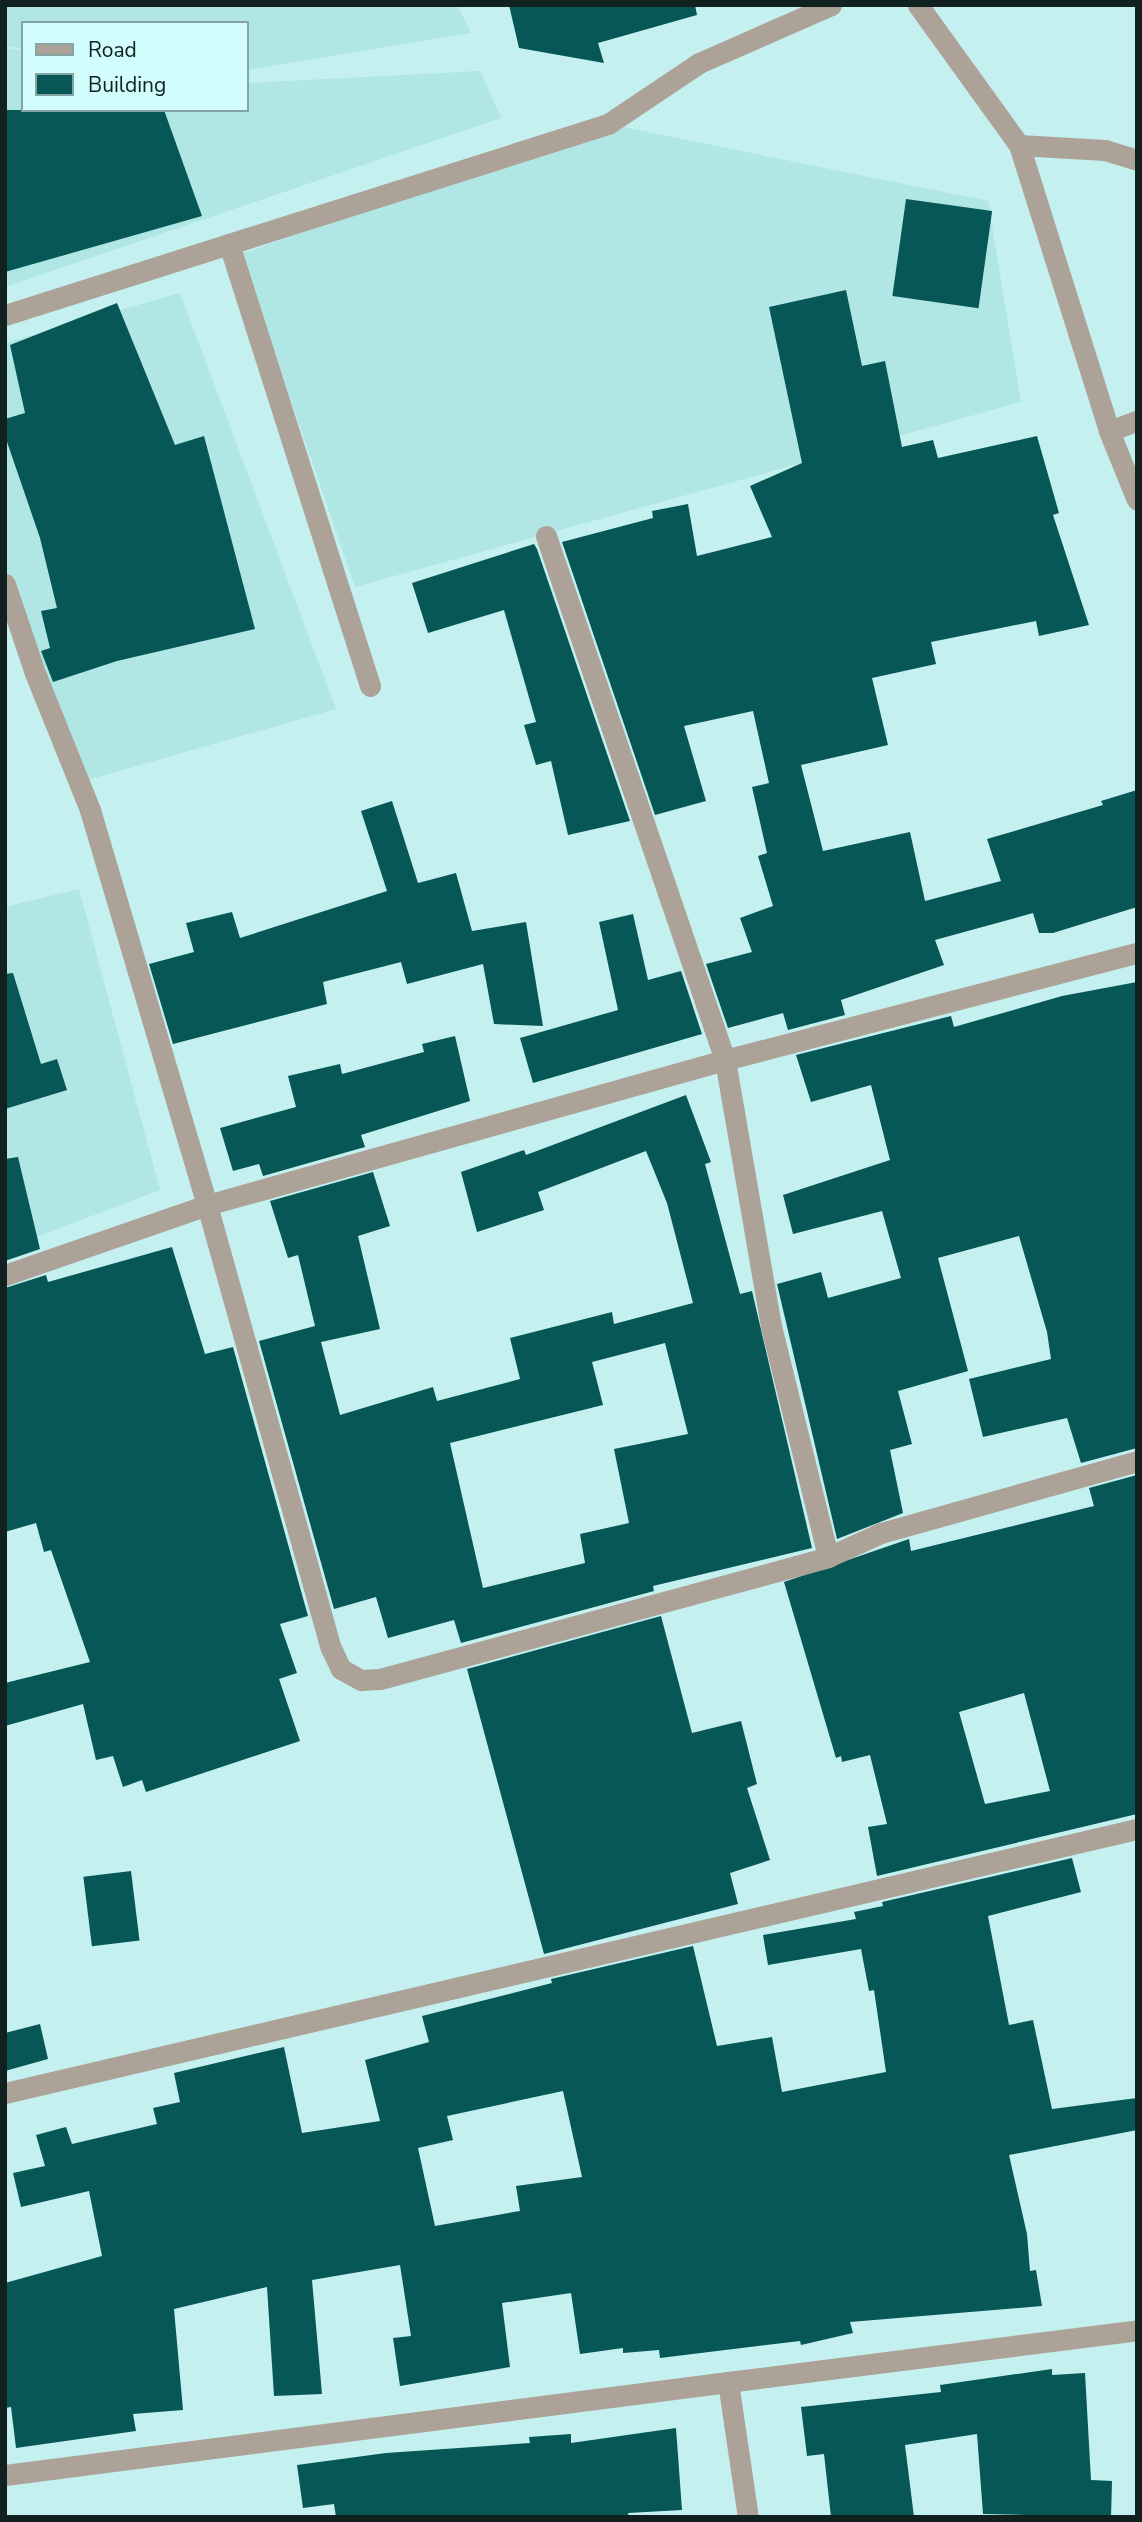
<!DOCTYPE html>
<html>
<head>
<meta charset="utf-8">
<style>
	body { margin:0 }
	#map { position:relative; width:1142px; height:2522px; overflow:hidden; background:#c4f0ef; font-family:"Nunito Sans",sans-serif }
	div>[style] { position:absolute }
	.built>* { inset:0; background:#b0e6e4 }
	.building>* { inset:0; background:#065756; transform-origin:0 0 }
	.minor>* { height:21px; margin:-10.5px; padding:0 10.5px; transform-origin:10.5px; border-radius:10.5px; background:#ada297 }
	span { translate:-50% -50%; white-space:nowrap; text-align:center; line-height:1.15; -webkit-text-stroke:7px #d1fdfc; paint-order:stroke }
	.frame { position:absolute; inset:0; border:7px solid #102120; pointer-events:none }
	.legend { position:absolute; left:21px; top:21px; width:228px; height:91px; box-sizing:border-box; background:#d1fdfc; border:2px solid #84a5a4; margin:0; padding:9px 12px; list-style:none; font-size:21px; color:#102120 }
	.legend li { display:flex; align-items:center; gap:14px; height:35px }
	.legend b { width:35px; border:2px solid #84a5a4 }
</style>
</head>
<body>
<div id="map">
	<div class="built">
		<div style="clip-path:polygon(5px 5px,457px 5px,471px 33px,247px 70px,247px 23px,23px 23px,23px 49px,5px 46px)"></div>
		<div style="clip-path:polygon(5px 48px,23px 51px,23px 110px,247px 110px,247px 83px,480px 71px,501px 118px,5px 287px)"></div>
		<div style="clip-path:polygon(608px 124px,988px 201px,1021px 402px,355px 587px,241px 254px)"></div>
		<div style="clip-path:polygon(180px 293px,336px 709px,77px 783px,5px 573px,5px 343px)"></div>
		<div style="clip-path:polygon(79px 889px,160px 1190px,5px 1249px,5px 907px)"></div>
	</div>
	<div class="building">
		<div style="clip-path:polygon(509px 5px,695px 5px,697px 15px,598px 43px,604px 63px,519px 48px)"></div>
		<div style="clip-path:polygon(5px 110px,164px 110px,202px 216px,5px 272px)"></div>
		<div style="left:906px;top:199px;width:87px;height:98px;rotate:8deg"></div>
		<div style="clip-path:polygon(846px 290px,862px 366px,885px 361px,902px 447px,933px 440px,938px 458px,1037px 436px,1059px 513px,1053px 515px,1089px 625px,1039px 636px,1036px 621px,931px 642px,936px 664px,872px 678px,888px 745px,801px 765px,823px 851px,910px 832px,925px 901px,1001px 881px,987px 839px,1103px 805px,1101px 801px,1137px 790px,1137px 907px,1053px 933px,1039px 933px,1033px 913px,935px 940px,944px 965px,841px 1000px,845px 1015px,788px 1030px,783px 1013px,728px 1028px,706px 964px,752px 952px,740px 918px,773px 906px,758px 856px,767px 853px,752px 787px,769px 783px,753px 711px,684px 726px,706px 801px,655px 815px,562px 542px,653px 518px,652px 511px,688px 504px,697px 556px,772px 537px,750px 486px,802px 463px,769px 307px)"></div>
		<div style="clip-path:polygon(117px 303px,175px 445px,204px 436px,255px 629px,117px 661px,53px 682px,41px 651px,50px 648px,41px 611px,57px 608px,40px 538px,5px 436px,5px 419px,25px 413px,10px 345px)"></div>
		<div style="clip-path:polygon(534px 544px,537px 549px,630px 821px,568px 835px,551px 761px,536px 765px,524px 725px,536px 722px,504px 610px,428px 633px,412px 583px)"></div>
		<div style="clip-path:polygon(392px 801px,418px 883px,456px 873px,472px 931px,526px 922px,543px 1026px,494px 1024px,483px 964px,407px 984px,401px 962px,323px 982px,327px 1004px,173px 1044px,149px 964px,194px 952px,186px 923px,232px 912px,240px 938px,387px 891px,361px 811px)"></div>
		<div style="clip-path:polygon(633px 914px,648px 980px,681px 971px,702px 1034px,533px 1083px,520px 1038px,618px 1010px,599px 922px)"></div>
		<div style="clip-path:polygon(13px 973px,41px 1064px,57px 1059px,67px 1090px,5px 1109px,5px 974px)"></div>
		<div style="clip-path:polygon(1137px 982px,1137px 1448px,1081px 1463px,1067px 1418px,983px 1437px,969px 1379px,1051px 1359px,1047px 1332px,1019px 1236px,938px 1258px,968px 1371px,898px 1391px,912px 1444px,890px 1450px,903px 1513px,837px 1539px,777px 1284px,821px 1272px,828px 1298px,901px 1278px,882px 1211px,793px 1234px,783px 1195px,890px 1160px,871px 1085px,811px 1102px,796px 1055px,951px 1016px,954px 1027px,1062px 996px)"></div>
		<div style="clip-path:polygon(455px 1036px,470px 1101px,361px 1135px,365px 1147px,263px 1176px,259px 1164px,233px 1171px,220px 1128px,296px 1107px,288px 1076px,340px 1064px,342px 1074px,424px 1052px,422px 1044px)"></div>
		<div style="clip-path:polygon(evenodd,686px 1095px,711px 1162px,705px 1164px,740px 1294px,752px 1291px,812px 1548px,653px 1586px,654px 1591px,461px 1643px,454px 1620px,388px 1638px,376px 1597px,334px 1609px,259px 1341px,315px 1326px,298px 1255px,288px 1258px,270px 1201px,373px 1172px,390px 1226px,358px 1236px,380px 1329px,321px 1342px,340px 1415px,433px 1387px,437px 1401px,520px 1379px,510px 1338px,612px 1312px,614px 1324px,693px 1303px,667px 1203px,646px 1151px,538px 1192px,544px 1210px,477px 1232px,461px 1172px,524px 1150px,526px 1155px,686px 1095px,665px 1343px,688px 1434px,614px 1449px,629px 1523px,580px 1534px,585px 1563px,483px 1588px,450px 1443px,603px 1405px,592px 1362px,665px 1343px)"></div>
		<div style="clip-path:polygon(18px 1157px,40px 1249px,5px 1261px,5px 1159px)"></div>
		<div style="clip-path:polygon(172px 1247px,205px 1354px,233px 1347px,308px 1616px,280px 1624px,297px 1673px,279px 1679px,300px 1741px,146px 1792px,142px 1780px,123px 1787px,113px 1756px,96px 1760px,83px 1704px,5px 1726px,5px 1683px,90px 1662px,51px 1550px,44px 1552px,36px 1523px,5px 1532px,5px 1288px,46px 1275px,48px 1282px)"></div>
		<div style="clip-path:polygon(evenodd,1137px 1475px,1137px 1814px,877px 1876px,868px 1827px,887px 1824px,870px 1755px,842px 1762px,841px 1756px,836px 1758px,784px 1582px,909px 1539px,911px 1551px,1094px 1506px,1089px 1488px,1137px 1475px,1024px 1693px,1050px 1791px,985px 1804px,959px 1712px,1024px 1693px)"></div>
		<div style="clip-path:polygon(661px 1616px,692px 1733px,741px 1721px,757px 1784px,747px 1788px,770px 1860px,730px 1873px,738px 1904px,544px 1954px,467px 1669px)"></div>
		<div style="clip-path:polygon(evenodd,1072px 1858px,1081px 1892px,988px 1916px,1009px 2025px,1033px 2020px,1052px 2109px,1137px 2098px,1137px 2130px,1009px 2155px,1027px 2234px,1030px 2271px,1036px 2270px,1042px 2306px,850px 2322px,853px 2333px,801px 2345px,800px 2341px,660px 2358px,659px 2350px,623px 2353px,623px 2348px,580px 2354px,571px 2293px,502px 2303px,510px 2367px,400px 2386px,393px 2338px,411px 2336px,400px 2265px,312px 2280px,322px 2394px,274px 2396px,267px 2287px,174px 2309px,183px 2410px,133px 2414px,136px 2431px,16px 2448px,11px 2407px,5px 2408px,5px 2283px,102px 2256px,89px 2191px,21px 2207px,13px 2173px,45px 2166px,36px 2135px,66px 2127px,72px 2144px,157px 2124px,153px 2108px,180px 2102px,174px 2073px,284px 2047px,302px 2133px,380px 2121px,365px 2060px,429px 2042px,422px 2016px,552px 1983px,551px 1979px,693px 1946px,717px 2046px,772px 2037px,782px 2092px,886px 2072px,874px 1990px,869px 1991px,861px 1949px,768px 1965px,763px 1935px,856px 1919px,854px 1912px,883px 1906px,882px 1902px,1072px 1858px,563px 2091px,582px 2177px,516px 2186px,520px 2211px,435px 2226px,418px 2148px,453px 2140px,447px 2116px,563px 2091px)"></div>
		<div style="left:131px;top:1871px;width:70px;height:48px;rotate:83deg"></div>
		<div style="clip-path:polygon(40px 2024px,48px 2059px,5px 2071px,5px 2033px)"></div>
		<div style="clip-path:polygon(1052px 2369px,1052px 2375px,1085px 2373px,1091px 2480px,1112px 2481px,1111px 2517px,983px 2514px,977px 2434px,905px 2445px,914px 2517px,831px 2517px,824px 2454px,807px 2456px,801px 2407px,941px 2392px,940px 2385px)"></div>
		<div style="clip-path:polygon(676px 2428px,682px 2510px,628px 2513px,629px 2517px,336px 2517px,334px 2504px,303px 2508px,297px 2465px,386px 2453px,530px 2443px,529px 2437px,571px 2434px,571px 2443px)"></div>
	</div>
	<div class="minor">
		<div style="left:918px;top:5px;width:173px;rotate:54.2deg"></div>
		<div style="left:1019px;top:145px;width:86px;rotate:3.3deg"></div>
		<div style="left:1105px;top:150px;width:34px;rotate:17deg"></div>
		<div style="left:1019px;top:145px;width:300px;rotate:72.5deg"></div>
		<div style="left:1109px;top:431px;width:74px;rotate:67.9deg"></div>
		<div style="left:229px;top:244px;width:464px;rotate:72.3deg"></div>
		<div style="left:5px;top:315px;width:633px;rotate:-17.58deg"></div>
		<div style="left:608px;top:124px;width:110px;rotate:-33.8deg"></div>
		<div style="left:699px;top:63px;width:144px;rotate:-23.7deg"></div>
		<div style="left:1109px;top:431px;width:30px;rotate:-20deg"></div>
		<div style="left:546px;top:536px;width:554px;rotate:71.14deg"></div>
		<div style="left:725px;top:1060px;width:270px;rotate:80.2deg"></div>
		<div style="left:771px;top:1326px;width:238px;rotate:76.1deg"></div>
		<div style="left:5px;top:584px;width:94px;rotate:71.4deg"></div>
		<div style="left:35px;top:673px;width:148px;rotate:68.1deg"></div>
		<div style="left:90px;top:810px;width:412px;rotate:73.5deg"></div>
		<div style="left:207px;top:1205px;width:460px;rotate:74.4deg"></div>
		<div style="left:331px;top:1648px;width:23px;rotate:65deg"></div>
		<div style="left:341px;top:1669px;width:23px;rotate:29deg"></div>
		<div style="left:361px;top:1680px;width:19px;rotate:-3deg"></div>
		<div style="left:380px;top:1679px;width:464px;rotate:-15.2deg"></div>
		<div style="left:828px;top:1557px;width:58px;rotate:-24.4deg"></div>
		<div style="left:881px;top:1533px;width:266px;rotate:-15.7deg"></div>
		<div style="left:5px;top:1275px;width:214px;rotate:-19.1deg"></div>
		<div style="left:207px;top:1205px;width:538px;rotate:-15.64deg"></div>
		<div style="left:725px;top:1060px;width:426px;rotate:-14.6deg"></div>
		<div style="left:5px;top:2093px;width:1162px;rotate:-13.13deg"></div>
		<div style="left:728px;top:2382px;width:412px;rotate:-7.2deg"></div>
		<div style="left:5px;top:2475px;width:729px;rotate:-7.33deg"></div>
		<div style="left:728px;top:2382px;width:136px;rotate:81.6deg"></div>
	</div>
	<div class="frame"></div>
	<ul class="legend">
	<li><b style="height:9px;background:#ada297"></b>Road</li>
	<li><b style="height:19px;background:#065756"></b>Building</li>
	</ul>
</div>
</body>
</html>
